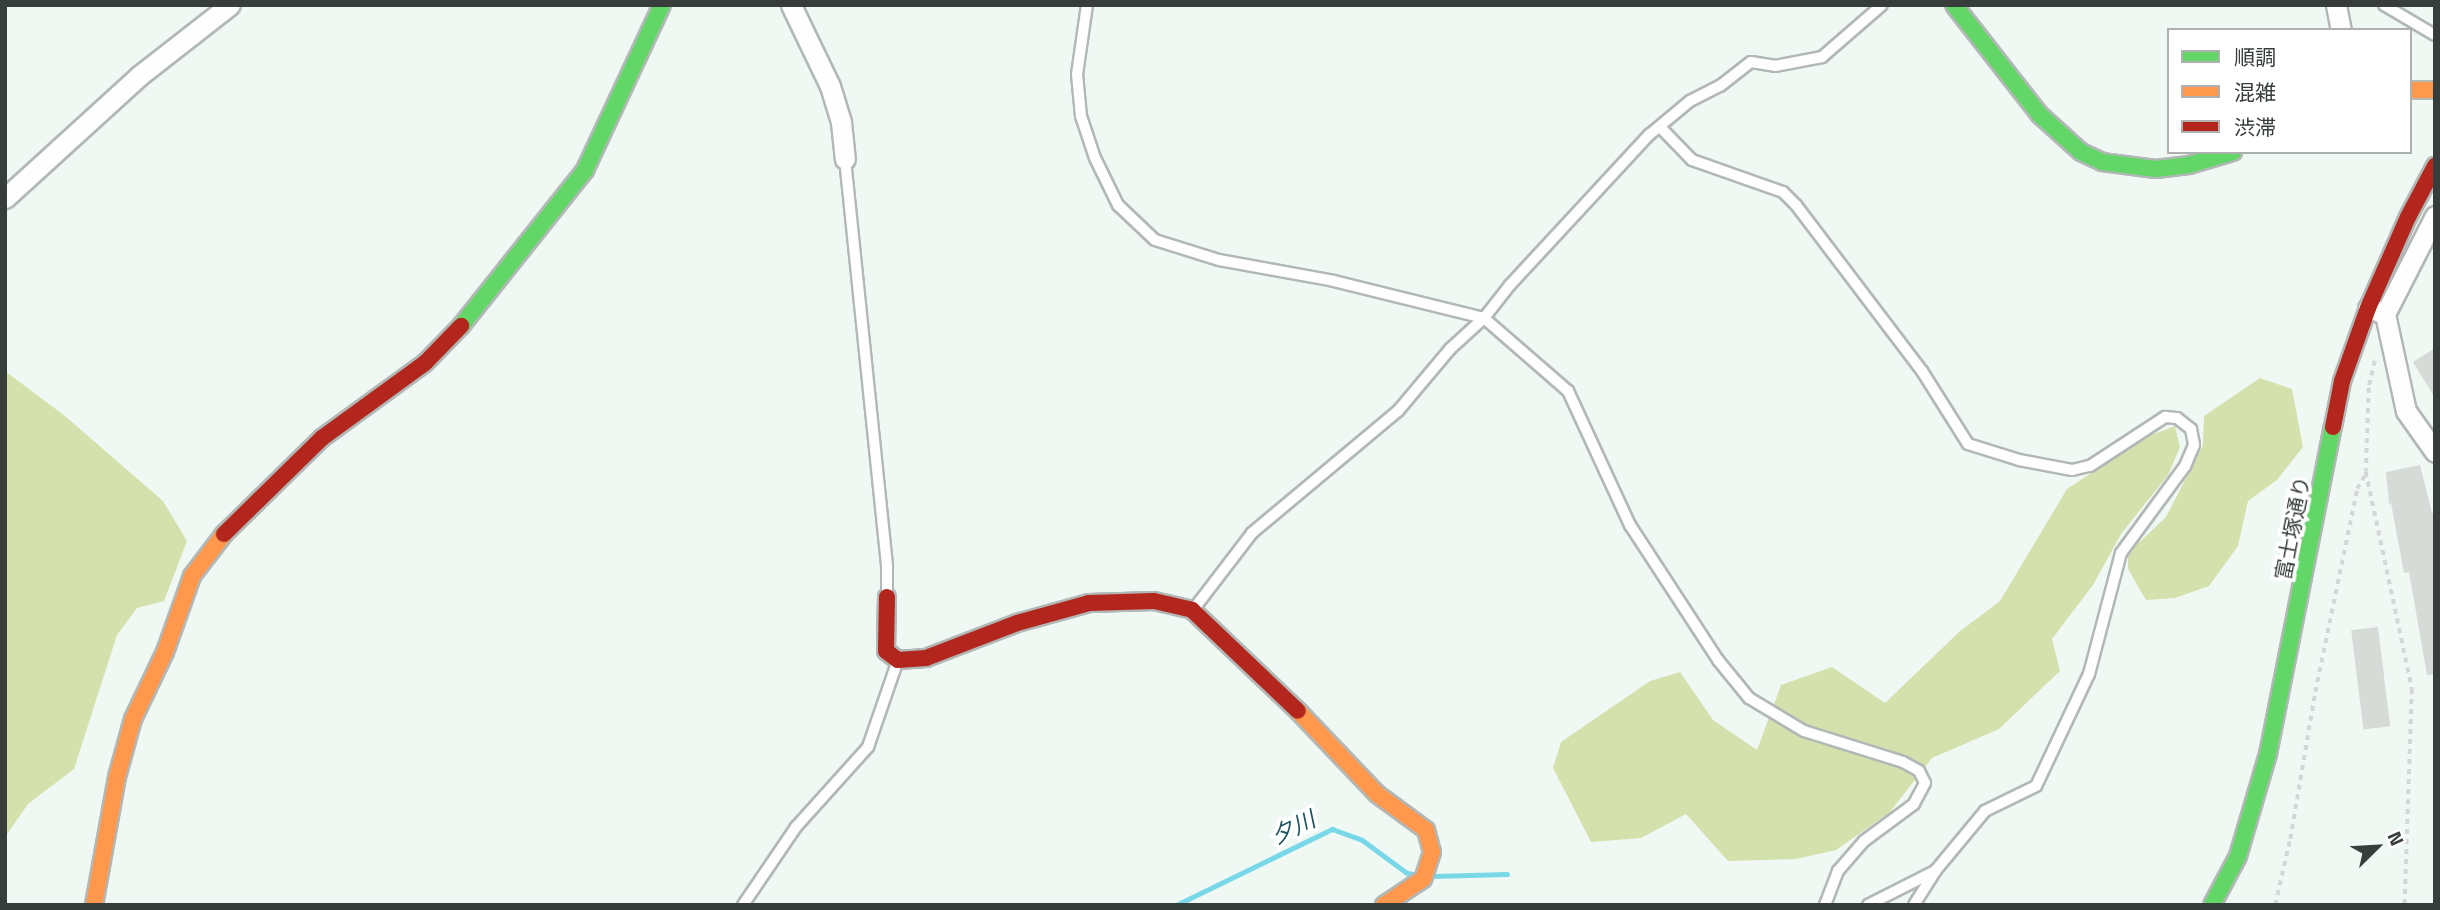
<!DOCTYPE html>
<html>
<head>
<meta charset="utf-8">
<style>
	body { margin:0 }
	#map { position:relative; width:2440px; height:910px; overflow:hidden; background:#f0f8f4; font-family:"Titillium Web","Noto Sans JP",sans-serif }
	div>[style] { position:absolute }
	.forest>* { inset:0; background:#d4e1ad }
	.stream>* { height:5px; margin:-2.5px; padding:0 2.5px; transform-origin:2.5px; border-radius:2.5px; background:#79d8e7 }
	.building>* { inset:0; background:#d6dbd7; transform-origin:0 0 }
	.path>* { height:3.5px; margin-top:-1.75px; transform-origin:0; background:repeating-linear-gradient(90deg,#d5d7d6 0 5px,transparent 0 10px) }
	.roads { filter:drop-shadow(2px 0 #b2b8b5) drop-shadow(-2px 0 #b2b8b5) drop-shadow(0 2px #b2b8b5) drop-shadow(0 -2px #b2b8b5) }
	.lane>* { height:10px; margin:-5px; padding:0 5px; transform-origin:5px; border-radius:5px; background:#fdfefd }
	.street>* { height:19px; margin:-9.5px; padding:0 9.5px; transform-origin:9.5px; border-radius:9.5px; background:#fdfefd }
	.fast>* { height:16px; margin:-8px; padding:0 8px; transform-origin:8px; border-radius:8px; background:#63d668 }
	.slow>* { height:16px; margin:-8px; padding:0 8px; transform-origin:8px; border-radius:8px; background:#ff974d }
	.jam>* { height:16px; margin:-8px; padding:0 8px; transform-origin:8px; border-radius:8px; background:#b3261e }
	span { translate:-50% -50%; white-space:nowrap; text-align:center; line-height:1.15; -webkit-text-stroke:7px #fff; paint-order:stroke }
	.street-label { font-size:21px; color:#363d3a }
	.water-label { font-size:23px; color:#1e555e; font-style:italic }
	.frame { position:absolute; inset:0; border:7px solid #363d3a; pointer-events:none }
	.legend { position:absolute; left:2167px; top:28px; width:245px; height:126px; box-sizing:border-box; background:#fff; border:2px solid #afb1b0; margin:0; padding:9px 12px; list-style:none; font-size:21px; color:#363d3a }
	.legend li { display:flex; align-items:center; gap:14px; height:35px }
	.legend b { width:35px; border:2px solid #afb1b0 }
	.north { position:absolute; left:2342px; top:812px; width:70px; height:70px; -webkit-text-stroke:5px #fff; paint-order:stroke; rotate:66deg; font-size:19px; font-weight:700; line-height:28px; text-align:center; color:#363d3a }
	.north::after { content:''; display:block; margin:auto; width:24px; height:32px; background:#363d3a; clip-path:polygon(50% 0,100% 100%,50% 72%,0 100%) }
</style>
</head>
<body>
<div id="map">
	<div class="forest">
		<div style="clip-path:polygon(5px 371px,65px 416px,163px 501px,187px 541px,164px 601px,137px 608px,117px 635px,74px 769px,28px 804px,5px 837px)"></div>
		<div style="clip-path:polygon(2260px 378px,2292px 389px,2303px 447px,2277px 480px,2248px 501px,2238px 546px,2209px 586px,2175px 598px,2146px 600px,2128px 569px,2128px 553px,2166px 517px,2203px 445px,2204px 416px)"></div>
		<div style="clip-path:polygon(2175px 426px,2180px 447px,2168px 475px,2121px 534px,2093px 585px,2052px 639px,2060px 671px,1999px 729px,1932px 758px,1890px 812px,1836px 850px,1796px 859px,1728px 861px,1686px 814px,1641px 838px,1591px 842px,1553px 768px,1561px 742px,1650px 681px,1680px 672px,1713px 720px,1757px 750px,1781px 685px,1832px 667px,1885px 703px,1959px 632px,2000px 601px,2067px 489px,2146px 437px)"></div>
	</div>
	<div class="stream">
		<div style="left:1433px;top:876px;width:74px;rotate:-1.5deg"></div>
		<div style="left:1176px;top:905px;width:174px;rotate:-26deg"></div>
		<div style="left:1332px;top:829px;width:32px;rotate:20deg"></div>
		<div style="left:1362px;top:840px;width:56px;rotate:36.3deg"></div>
		<div style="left:1407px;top:873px;width:6px;rotate:9deg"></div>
	</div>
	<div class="building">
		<div style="clip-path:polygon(2435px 348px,2435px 398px,2413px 362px)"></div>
		<div style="clip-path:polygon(2420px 465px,2432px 513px,2435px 513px,2435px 674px,2427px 675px,2409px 572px,2404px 573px,2391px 503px,2389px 504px,2386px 472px)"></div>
		<div style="left:2378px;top:627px;width:100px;height:27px;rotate:83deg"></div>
	</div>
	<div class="path">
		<div style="left:2375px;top:361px;width:28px;rotate:103deg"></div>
		<div style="left:2369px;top:388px;width:84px;rotate:92deg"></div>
		<div style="left:2366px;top:472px;width:222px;rotate:78deg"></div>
		<div style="left:2412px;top:689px;width:216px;rotate:91.9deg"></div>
		<div style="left:2275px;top:905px;width:68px;rotate:-77.2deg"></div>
		<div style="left:2290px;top:839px;width:149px;rotate:-80.3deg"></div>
		<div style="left:2315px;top:692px;width:207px;rotate:-78.3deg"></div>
		<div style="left:2357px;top:489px;width:18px;rotate:-61deg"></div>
	</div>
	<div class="roads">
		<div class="lane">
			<div style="left:1087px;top:5px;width:70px;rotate:98.2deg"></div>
			<div style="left:1077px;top:74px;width:42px;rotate:84.6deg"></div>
			<div style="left:1081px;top:116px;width:44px;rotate:71.6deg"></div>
			<div style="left:1095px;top:158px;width:52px;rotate:63.9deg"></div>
			<div style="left:1118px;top:205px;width:51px;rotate:43.4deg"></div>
			<div style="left:1155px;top:240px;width:67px;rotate:17.4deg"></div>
			<div style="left:1219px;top:260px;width:117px;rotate:10.3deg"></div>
			<div style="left:1334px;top:281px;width:154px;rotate:13.9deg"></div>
			<div style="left:1484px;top:318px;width:111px;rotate:41deg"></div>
			<div style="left:1568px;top:391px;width:148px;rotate:65.2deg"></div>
			<div style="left:1630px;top:525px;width:161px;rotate:56.9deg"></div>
			<div style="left:1718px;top:660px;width:49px;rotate:50.8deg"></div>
			<div style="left:1749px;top:698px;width:64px;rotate:31deg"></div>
			<div style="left:1804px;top:731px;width:104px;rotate:17.4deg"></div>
			<div style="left:1903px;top:762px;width:18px;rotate:29deg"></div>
			<div style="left:1919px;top:771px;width:13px;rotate:63deg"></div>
			<div style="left:1925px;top:783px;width:24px;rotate:118deg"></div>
			<div style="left:1914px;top:804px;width:62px;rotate:143.5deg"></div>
			<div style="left:1864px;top:841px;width:40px;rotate:131deg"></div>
			<div style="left:1838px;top:871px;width:36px;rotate:111deg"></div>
			<div style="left:2384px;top:5px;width:59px;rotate:30.5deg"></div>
			<div style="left:1660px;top:127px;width:46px;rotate:45.9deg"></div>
			<div style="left:1692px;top:160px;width:96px;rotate:19.4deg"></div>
			<div style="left:1783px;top:192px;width:18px;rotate:45deg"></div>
			<div style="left:1796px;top:205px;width:208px;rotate:52.8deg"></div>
			<div style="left:1922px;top:371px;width:86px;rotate:57.8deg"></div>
			<div style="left:1968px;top:444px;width:53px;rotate:17.4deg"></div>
			<div style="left:2019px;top:460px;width:54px;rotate:10.7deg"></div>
			<div style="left:2072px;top:470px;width:18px;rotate:-13deg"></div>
			<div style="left:2090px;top:466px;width:90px;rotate:-33.2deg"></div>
			<div style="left:2165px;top:417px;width:12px;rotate:5deg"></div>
			<div style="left:2177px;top:418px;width:18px;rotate:38deg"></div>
			<div style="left:2191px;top:429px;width:16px;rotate:79deg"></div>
			<div style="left:2194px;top:445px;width:23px;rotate:113deg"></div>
			<div style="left:2185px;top:466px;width:108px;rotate:126.3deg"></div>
			<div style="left:2121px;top:553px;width:125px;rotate:104.8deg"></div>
			<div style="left:2089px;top:674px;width:124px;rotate:115.3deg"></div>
			<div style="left:2036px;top:786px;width:57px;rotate:153.9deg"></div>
			<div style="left:1985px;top:811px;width:77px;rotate:129.7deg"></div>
			<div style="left:1936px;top:870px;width:41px;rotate:122.2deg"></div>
			<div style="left:845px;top:159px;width:410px;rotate:84.1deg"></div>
			<div style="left:887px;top:567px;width:27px;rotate:90deg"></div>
			<div style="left:1193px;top:610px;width:97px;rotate:-52.5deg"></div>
			<div style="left:1252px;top:533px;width:190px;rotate:-39.9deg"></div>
			<div style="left:1398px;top:411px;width:81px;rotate:-50deg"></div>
			<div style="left:1450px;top:349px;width:46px;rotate:-42.4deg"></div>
			<div style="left:1484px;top:318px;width:42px;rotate:-51.8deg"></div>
			<div style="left:1510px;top:285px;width:205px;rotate:-47.2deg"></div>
			<div style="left:1649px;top:135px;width:53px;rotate:-39.7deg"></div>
			<div style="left:1690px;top:101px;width:34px;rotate:-27deg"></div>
			<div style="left:1720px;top:86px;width:39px;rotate:-38deg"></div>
			<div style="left:1751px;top:62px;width:24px;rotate:9deg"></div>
			<div style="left:1775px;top:66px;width:48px;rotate:-10.8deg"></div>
			<div style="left:1822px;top:57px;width:79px;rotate:-40.9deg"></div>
			<div style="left:743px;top:905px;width:94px;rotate:-55.8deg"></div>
			<div style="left:796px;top:827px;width:108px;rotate:-48deg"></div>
			<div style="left:868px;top:747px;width:92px;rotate:-71deg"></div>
			<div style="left:1868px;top:905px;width:73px;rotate:-26.9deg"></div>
		</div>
		<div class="street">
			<div style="left:791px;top:5px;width:90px;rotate:64.3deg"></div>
			<div style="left:830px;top:86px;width:38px;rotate:73deg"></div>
			<div style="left:841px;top:122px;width:37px;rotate:84deg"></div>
			<div style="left:2336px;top:5px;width:25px;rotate:79deg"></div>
			<div style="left:5px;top:198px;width:181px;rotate:-42.3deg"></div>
			<div style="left:139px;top:76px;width:115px;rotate:-38deg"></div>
			<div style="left:2368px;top:308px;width:18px;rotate:19deg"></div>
			<div style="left:2385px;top:314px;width:99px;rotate:77.8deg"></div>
			<div style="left:2406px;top:411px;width:50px;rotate:54.7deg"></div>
			<div style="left:2385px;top:314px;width:110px;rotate:-63deg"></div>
		</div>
		<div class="fast">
			<div style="left:1954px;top:5px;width:140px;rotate:52deg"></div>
			<div style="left:2040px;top:115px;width:55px;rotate:42.1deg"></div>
			<div style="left:2081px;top:152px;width:23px;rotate:25deg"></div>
			<div style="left:2102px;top:162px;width:54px;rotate:7.4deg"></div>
			<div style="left:2156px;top:169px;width:33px;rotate:-7deg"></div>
			<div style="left:2189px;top:165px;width:46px;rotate:-16.5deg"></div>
			<div style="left:461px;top:326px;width:199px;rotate:-51.5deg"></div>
			<div style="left:585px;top:170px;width:182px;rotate:-65deg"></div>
			<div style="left:2212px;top:905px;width:55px;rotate:-62deg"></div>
			<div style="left:2238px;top:856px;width:106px;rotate:-73.6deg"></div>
			<div style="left:2268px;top:754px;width:333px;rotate:-78.8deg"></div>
		</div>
		<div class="slow">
			<div style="left:2410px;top:90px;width:25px"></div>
			<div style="left:1298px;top:711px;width:115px;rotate:46.4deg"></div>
			<div style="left:1377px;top:794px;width:61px;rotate:36.3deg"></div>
			<div style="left:1426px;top:830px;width:23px;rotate:75deg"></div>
			<div style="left:1432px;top:852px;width:28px;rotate:108deg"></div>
			<div style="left:1423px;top:879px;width:47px;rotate:146.3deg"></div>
			<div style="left:94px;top:905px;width:130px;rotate:-79.8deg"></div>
			<div style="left:117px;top:777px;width:60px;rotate:-74.6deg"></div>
			<div style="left:133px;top:719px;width:74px;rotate:-64.5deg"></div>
			<div style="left:165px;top:652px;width:81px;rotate:-70.4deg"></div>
			<div style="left:192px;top:576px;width:53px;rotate:-52.7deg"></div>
		</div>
		<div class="jam">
			<div style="left:2333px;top:427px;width:47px;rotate:-78.9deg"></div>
			<div style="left:2342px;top:381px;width:77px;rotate:-70.4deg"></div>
			<div style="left:2368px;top:308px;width:99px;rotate:-66.3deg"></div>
			<div style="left:2408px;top:217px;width:58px;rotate:-62.1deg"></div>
			<div style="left:224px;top:534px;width:137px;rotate:-44.4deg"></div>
			<div style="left:322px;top:438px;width:127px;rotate:-36.1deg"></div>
			<div style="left:425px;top:363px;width:52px;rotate:-45.8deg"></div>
			<div style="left:887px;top:597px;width:54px;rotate:91.1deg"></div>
			<div style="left:886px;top:651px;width:15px;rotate:37deg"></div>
			<div style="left:898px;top:660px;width:28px;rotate:-4deg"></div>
			<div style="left:926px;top:658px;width:97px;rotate:-21deg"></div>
			<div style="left:1017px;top:623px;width:75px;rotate:-15.5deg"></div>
			<div style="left:1089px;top:603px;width:65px;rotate:-1.8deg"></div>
			<div style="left:1154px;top:601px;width:39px;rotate:13deg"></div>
			<div style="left:1192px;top:610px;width:146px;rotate:43.6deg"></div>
		</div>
	</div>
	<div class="street-label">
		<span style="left:2292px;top:528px;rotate:-79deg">富士塚通り</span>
	</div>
	<div class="water-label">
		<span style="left:1293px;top:828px;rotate:-26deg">夕川</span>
	</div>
	<div class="frame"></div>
	<ul class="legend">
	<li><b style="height:9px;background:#63d668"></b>順調</li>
	<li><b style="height:9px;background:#ff974d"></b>混雑</li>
	<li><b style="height:9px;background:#b3261e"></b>渋滞</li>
	</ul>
	<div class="north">N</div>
</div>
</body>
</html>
